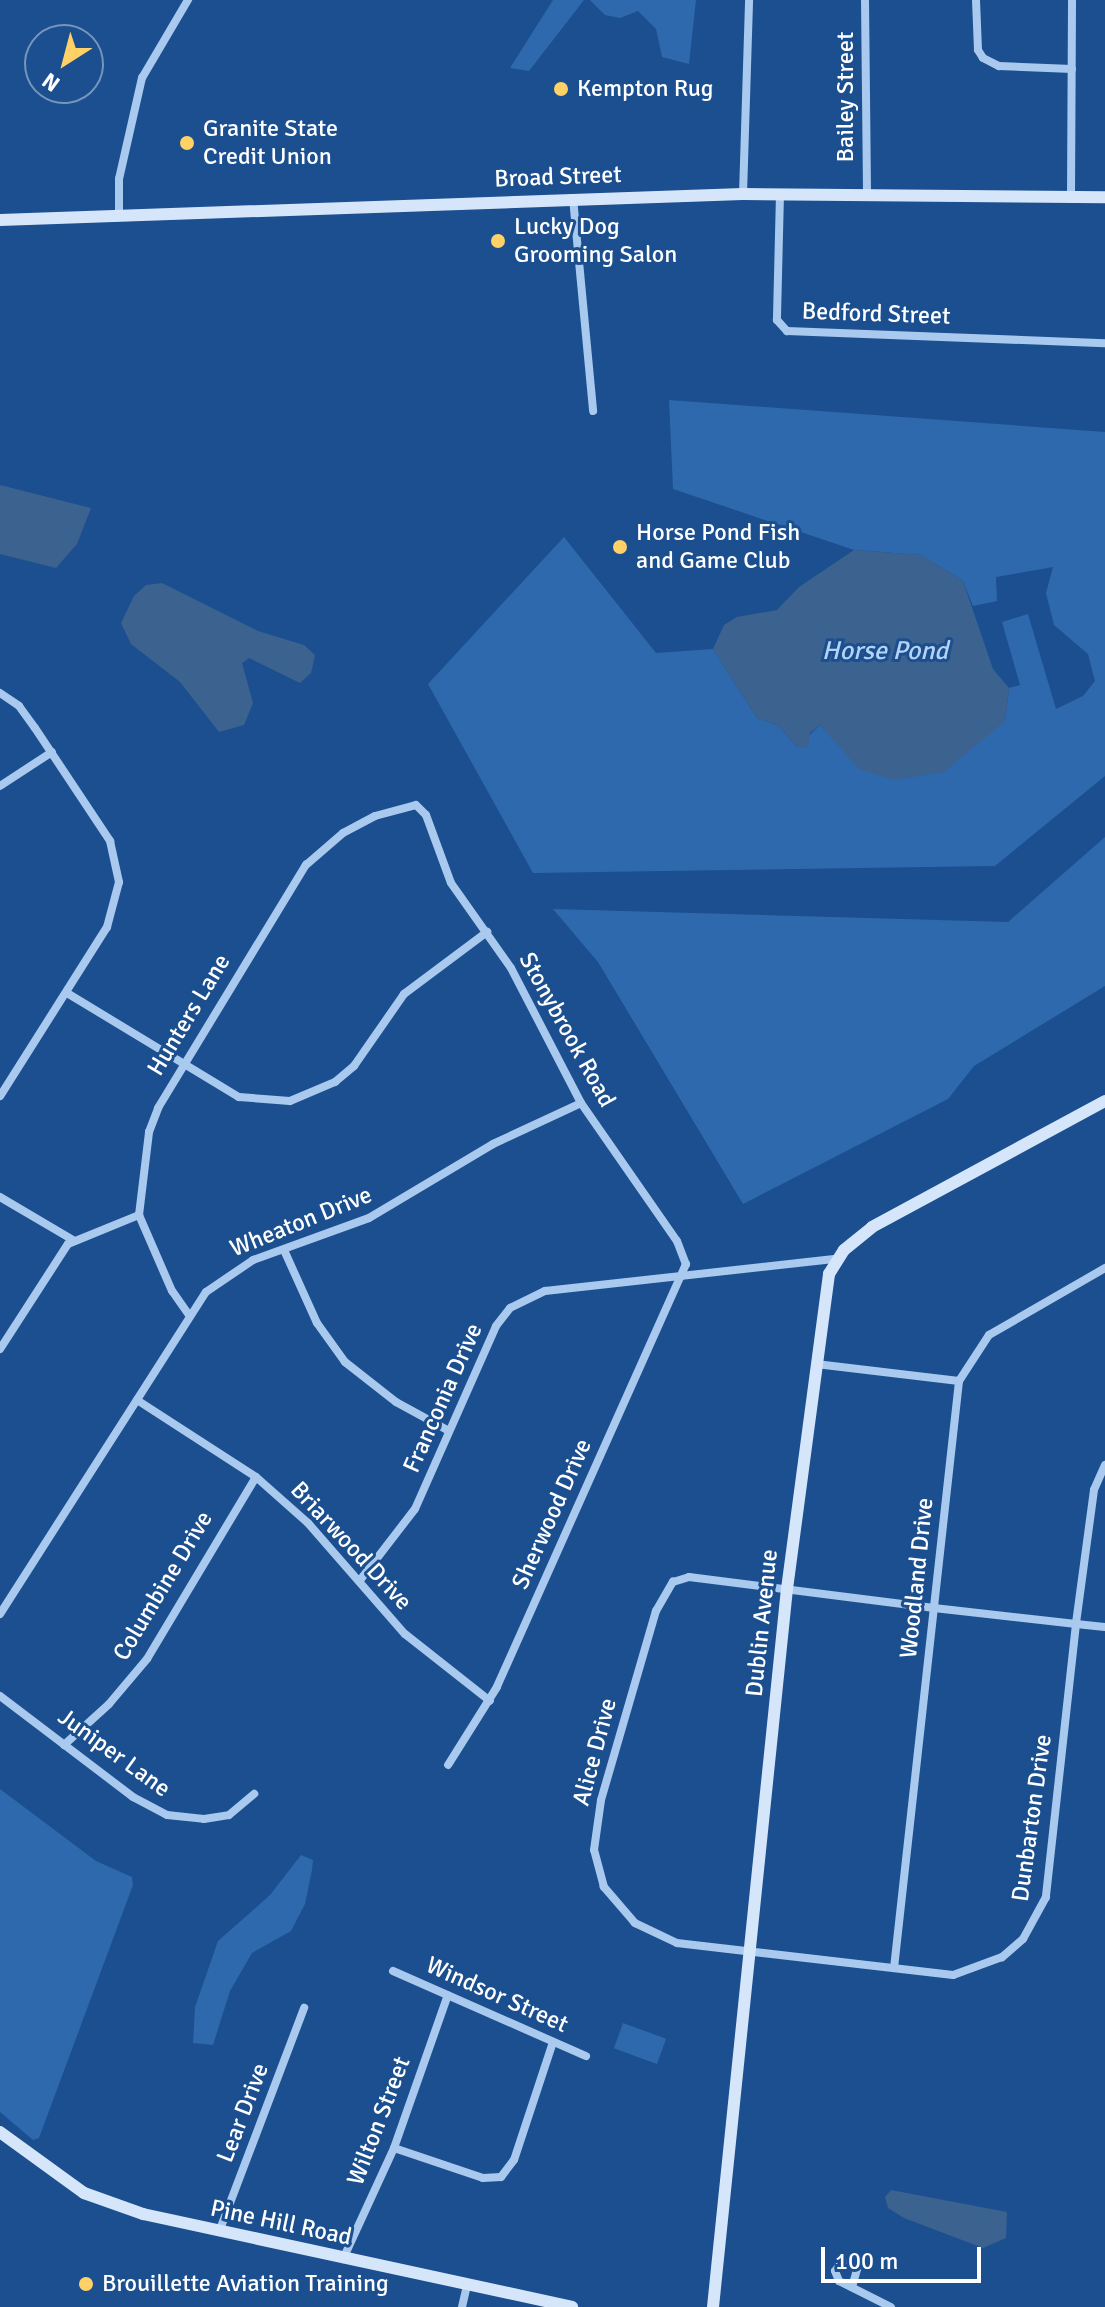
<!DOCTYPE html>
<html>
<head>
<meta charset="utf-8">
<style>
	body { margin:0 }
	#map { position:relative; width:1105px; height:2307px; overflow:hidden; background:#1b4f8f; font-family:Signika,sans-serif }
	div>[style] { position:absolute }
	.green>* { inset:0; background:#2e69ad; transform-origin:0 0 }
	.water>* { inset:0; background:#3c6290 }
	.street>* { height:8px; margin:-4px; padding:0 4px; transform-origin:4px; border-radius:4px; background:#a9c9ee }
	.secondary>* { height:12px; margin:-6px; padding:0 6px; transform-origin:6px; border-radius:6px; background:#d6e6fa }
	.dots>* { width:22px; height:22px; translate:-50% -50%; box-sizing:border-box; border:4px solid #1b4f8f; border-radius:50% }
	span { translate:-50% -50%; white-space:nowrap; text-align:center; line-height:1.15; -webkit-text-stroke:6px #1b4f8f; paint-order:stroke }
	.poi-label { font-size:24px; color:#fff }
	.left { translate:0 -50%; text-align:left }
	.street-label { font-size:24px; color:#fff }
	.water-label { font-size:26px; color:#b5d3f5; font-style:italic }
	.north { position:absolute; left:24px; top:24px; width:80px; height:80px; box-sizing:border-box; background:#1b4f8f; border:2px solid #7695bc; border-radius:50%; rotate:216deg; font-size:22px; font-weight:700; line-height:32px; text-align:center; color:#fff }
	.north::after { content:''; display:block; margin:auto; width:28px; height:36px; background:#ffd166; clip-path:polygon(50% 0,100% 100%,50% 72%,0 100%) }
	.scale { position:absolute; left:821px; top:2247px; width:160px; height:36px; box-sizing:border-box; border:4px solid #fff; border-top:0; padding-left:10px; font-size:24px; line-height:28px; white-space:nowrap; color:#fff; -webkit-text-stroke:6px #1b4f8f; paint-order:stroke }
</style>
</head>
<body>
<div id="map">
	<div class="green">
		<div style="clip-path:polygon(553px 0,584px 0,529px 71px,510px 68px)"></div>
		<div style="clip-path:polygon(590px 0,696px 0,689px 64px,662px 57px,656px 29px,638px 11px,620px 18px,605px 15px)"></div>
		<div style="clip-path:polygon(669px 400px,1105px 432px,1105px 776px,995px 866px,533px 873px,428px 684px,564px 537px,656px 653px,713px 649px,757px 718px,779px 726px,797px 747px,820px 725px,838px 744px,1005px 721px,1009px 688px,1020px 685px,1002px 622px,1028px 614px,1056px 709px,1083px 696px,1095px 681px,1088px 654px,1054px 625px,1046px 593px,1053px 567px,996px 577px,997px 601px,973px 606px,963px 581px,921px 555px,854px 550px,673px 489px)"></div>
		<div style="clip-path:polygon(1105px 837px,1105px 986px,974px 1066px,948px 1099px,743px 1204px,598px 962px,553px 909px,1008px 922px)"></div>
		<div style="clip-path:polygon(0 1789px,96px 1861px,132px 1877px,133px 1885px,39px 2138px,33px 2140px,0 2112px)"></div>
		<div style="clip-path:polygon(301px 1855px,313px 1860px,312px 1870px,305px 1904px,291px 1931px,252px 1953px,230px 1991px,213px 2045px,193px 2043px,195px 2007px,218px 1941px,270px 1895px)"></div>
		<div style="left:623px;top:2023px;width:46px;height:27px;rotate:20deg"></div>
	</div>
	<div class="water">
		<div style="clip-path:polygon(0 485px,91px 508px,77px 544px,56px 568px,0 554px)"></div>
		<div style="clip-path:polygon(854px 550px,921px 555px,963px 581px,993px 669px,1009px 688px,1005px 721px,944px 772px,894px 780px,859px 769px,820px 725px,810px 733px,808px 748px,797px 747px,779px 726px,757px 718px,713px 649px,724px 625px,737px 617px,777px 610px,799px 587px)"></div>
		<div style="clip-path:polygon(162px 583px,258px 631px,304px 645px,315px 655px,311px 673px,300px 683px,249px 658px,242px 663px,253px 703px,244px 725px,219px 732px,180px 682px,131px 644px,121px 623px,134px 596px,146px 585px)"></div>
		<div style="clip-path:polygon(891px 2190px,1007px 2212px,1006px 2238px,983px 2248px,904px 2218px,888px 2208px,885px 2197px)"></div>
	</div>
	<div class="street">
		<div style="left:865px;top:0;width:193px;rotate:89.4deg"></div>
		<div style="left:976px;top:0;width:50px;rotate:87.7deg"></div>
		<div style="left:978px;top:50px;width:9px;rotate:58deg"></div>
		<div style="left:983px;top:58px;width:18px;rotate:27deg"></div>
		<div style="left:999px;top:66px;width:73px;rotate:2.4deg"></div>
		<div style="left:743px;top:194px;width:194px;rotate:-88.2deg"></div>
		<div style="left:780px;top:194px;width:126px;rotate:91.4deg"></div>
		<div style="left:777px;top:320px;width:15px;rotate:48deg"></div>
		<div style="left:787px;top:331px;width:318px;rotate:2.2deg"></div>
		<div style="left:1071px;top:196px;width:196px;rotate:-89.7deg"></div>
		<div style="left:573px;top:198px;width:214px;rotate:84.6deg"></div>
		<div style="left:119px;top:216px;width:37px;rotate:-90deg"></div>
		<div style="left:119px;top:179px;width:104px;rotate:-77.2deg"></div>
		<div style="left:142px;top:78px;width:91px;rotate:-59.5deg"></div>
		<div style="left:0;top:693px;width:23px;rotate:34deg"></div>
		<div style="left:19px;top:706px;width:27px;rotate:54deg"></div>
		<div style="left:35px;top:728px;width:136px;rotate:56.4deg"></div>
		<div style="left:110px;top:841px;width:42px;rotate:77.6deg"></div>
		<div style="left:119px;top:882px;width:47px;rotate:104.9deg"></div>
		<div style="left:107px;top:927px;width:200px;rotate:122.3deg"></div>
		<div style="left:0;top:786px;width:62px;rotate:-33.2deg"></div>
		<div style="left:67px;top:993px;width:201px;rotate:31.2deg"></div>
		<div style="left:239px;top:1097px;width:51px;rotate:4.5deg"></div>
		<div style="left:290px;top:1101px;width:49px;rotate:-22.9deg"></div>
		<div style="left:335px;top:1082px;width:25px;rotate:-40deg"></div>
		<div style="left:354px;top:1066px;width:88px;rotate:-55.2deg"></div>
		<div style="left:404px;top:994px;width:104px;rotate:-36.8deg"></div>
		<div style="left:0;top:1197px;width:85px;rotate:30.5deg"></div>
		<div style="left:284px;top:1250px;width:80px;rotate:65.7deg"></div>
		<div style="left:317px;top:1323px;width:48px;rotate:54.3deg"></div>
		<div style="left:345px;top:1362px;width:65px;rotate:38.1deg"></div>
		<div style="left:396px;top:1402px;width:60px;rotate:28.7deg"></div>
		<div style="left:189px;top:1315px;width:29px;rotate:-125deg"></div>
		<div style="left:172px;top:1291px;width:83px;rotate:-113.5deg"></div>
		<div style="left:139px;top:1215px;width:84px;rotate:-83.1deg"></div>
		<div style="left:149px;top:1132px;width:26px;rotate:-69deg"></div>
		<div style="left:158px;top:1108px;width:285px;rotate:-58.7deg"></div>
		<div style="left:306px;top:865px;width:49px;rotate:-40.9deg"></div>
		<div style="left:343px;top:833px;width:36px;rotate:-28deg"></div>
		<div style="left:375px;top:816px;width:42px;rotate:-15deg"></div>
		<div style="left:416px;top:805px;width:14px;rotate:45deg"></div>
		<div style="left:426px;top:815px;width:72px;rotate:69.8deg"></div>
		<div style="left:451px;top:883px;width:104px;rotate:54.8deg"></div>
		<div style="left:511px;top:968px;width:152px;rotate:62.6deg"></div>
		<div style="left:581px;top:1103px;width:168px;rotate:55.2deg"></div>
		<div style="left:677px;top:1241px;width:25px;rotate:69deg"></div>
		<div style="left:686px;top:1264px;width:463px;rotate:114.1deg"></div>
		<div style="left:497px;top:1687px;width:92px;rotate:122.1deg"></div>
		<div style="left:0;top:1349px;width:125px;rotate:-57.1deg"></div>
		<div style="left:68px;top:1244px;width:77px;rotate:-22.2deg"></div>
		<div style="left:816px;top:1364px;width:144px;rotate:6.8deg"></div>
		<div style="left:137px;top:1400px;width:142px;rotate:32.9deg"></div>
		<div style="left:256px;top:1477px;width:69px;rotate:41.5deg"></div>
		<div style="left:308px;top:1523px;width:147px;rotate:48.9deg"></div>
		<div style="left:405px;top:1634px;width:108px;rotate:38.2deg"></div>
		<div style="left:1105px;top:1465px;width:27px;rotate:114deg"></div>
		<div style="left:1094px;top:1490px;width:135px;rotate:97.7deg"></div>
		<div style="left:1076px;top:1624px;width:275px;rotate:96.3deg"></div>
		<div style="left:1046px;top:1897px;width:48px;rotate:118.7deg"></div>
		<div style="left:1023px;top:1939px;width:28px;rotate:139deg"></div>
		<div style="left:1002px;top:1957px;width:52px;rotate:159.8deg"></div>
		<div style="left:953px;top:1975px;width:278px;rotate:-173.4deg"></div>
		<div style="left:677px;top:1943px;width:47px;rotate:-154.5deg"></div>
		<div style="left:635px;top:1923px;width:48px;rotate:-130.7deg"></div>
		<div style="left:604px;top:1887px;width:38px;rotate:-105deg"></div>
		<div style="left:594px;top:1850px;width:50px;rotate:-82deg"></div>
		<div style="left:601px;top:1800px;width:197px;rotate:-73.8deg"></div>
		<div style="left:656px;top:1611px;width:34px;rotate:-60deg"></div>
		<div style="left:673px;top:1582px;width:17px;rotate:-17deg"></div>
		<div style="left:689px;top:1577px;width:247px;rotate:7.2deg"></div>
		<div style="left:934px;top:1608px;width:143px;rotate:6.4deg"></div>
		<div style="left:1076px;top:1624px;width:29px;rotate:6deg"></div>
		<div style="left:361px;top:1579px;width:88px;rotate:-52.4deg"></div>
		<div style="left:415px;top:1509px;width:200px;rotate:-66.1deg"></div>
		<div style="left:496px;top:1326px;width:23px;rotate:-52deg"></div>
		<div style="left:510px;top:1308px;width:39px;rotate:-26deg"></div>
		<div style="left:545px;top:1291px;width:293px;rotate:-6.3deg"></div>
		<div style="left:0;top:1614px;width:382px;rotate:-57.4deg"></div>
		<div style="left:206px;top:1292px;width:57px;rotate:-34.2deg"></div>
		<div style="left:253px;top:1260px;width:123px;rotate:-19.9deg"></div>
		<div style="left:369px;top:1218px;width:144px;rotate:-30.8deg"></div>
		<div style="left:493px;top:1144px;width:97px;rotate:-25deg"></div>
		<div style="left:0;top:1696px;width:167px;rotate:37.2deg"></div>
		<div style="left:133px;top:1797px;width:38px;rotate:28deg"></div>
		<div style="left:167px;top:1815px;width:37px;rotate:6deg"></div>
		<div style="left:204px;top:1819px;width:25px;rotate:-9deg"></div>
		<div style="left:229px;top:1815px;width:33px;rotate:-40deg"></div>
		<div style="left:64px;top:1745px;width:61px;rotate:-42.3deg"></div>
		<div style="left:109px;top:1704px;width:59px;rotate:-49.8deg"></div>
		<div style="left:147px;top:1659px;width:212px;rotate:-59.1deg"></div>
		<div style="left:894px;top:1968px;width:591px;rotate:-83.68deg"></div>
		<div style="left:959px;top:1381px;width:55px;rotate:-56.9deg"></div>
		<div style="left:989px;top:1335px;width:134px;rotate:-30deg"></div>
		<div style="left:393px;top:1971px;width:211px;rotate:23.8deg"></div>
		<div style="left:394px;top:2148px;width:94px;rotate:18.6deg"></div>
		<div style="left:483px;top:2178px;width:18px;rotate:-3deg"></div>
		<div style="left:501px;top:2177px;width:21px;rotate:-53deg"></div>
		<div style="left:514px;top:2160px;width:124px;rotate:-71.7deg"></div>
		<div style="left:219px;top:2232px;width:240px;rotate:-69.2deg"></div>
		<div style="left:343px;top:2259px;width:122px;rotate:-65.3deg"></div>
		<div style="left:394px;top:2148px;width:162px;rotate:-70.6deg"></div>
		<div style="left:852px;top:2287px;width:19px;rotate:-74deg"></div>
		<div style="left:857px;top:2269px;width:17px;rotate:-155deg"></div>
		<div style="left:842px;top:2262px;width:11px;rotate:128deg"></div>
		<div style="left:835px;top:2271px;width:11px;rotate:68deg"></div>
		<div style="left:839px;top:2281px;width:58px;rotate:26.6deg"></div>
		<div style="left:462px;top:2307px;width:23px;rotate:-77deg"></div>
	</div>
	<div class="secondary">
		<div style="left:0;top:220px;width:743px;rotate:-2deg"></div>
		<div style="left:743px;top:194px;width:362px;rotate:0.5deg"></div>
		<div style="left:0;top:2132px;width:104px;rotate:36deg"></div>
		<div style="left:84px;top:2193px;width:63px;rotate:19.6deg"></div>
		<div style="left:143px;top:2214px;width:439px;rotate:12.2deg"></div>
		<div style="left:713px;top:2307px;width:722px;rotate:-84.12deg"></div>
		<div style="left:787px;top:1589px;width:318px;rotate:-82.4deg"></div>
		<div style="left:829px;top:1274px;width:28px;rotate:-58deg"></div>
		<div style="left:844px;top:1250px;width:36px;rotate:-39deg"></div>
		<div style="left:872px;top:1227px;width:265px;rotate:-28.4deg"></div>
	</div>
	<div class="dots">
		<div style="left:561px;top:89px;background:#ffd166"></div>
		<div style="left:187px;top:143px;background:#ffd166"></div>
		<div style="left:498px;top:241px;background:#ffd166"></div>
		<div style="left:620px;top:547px;background:#ffd166"></div>
		<div style="left:86px;top:2284px;background:#ffd166"></div>
	</div>
	<div class="poi-label">
		<span class="left" style="left:577px;top:89px">Kempton Rug</span>
		<span class="left" style="left:203px;top:143px">Granite State<br>Credit Union</span>
		<span class="left" style="left:514px;top:241px">Lucky Dog<br>Grooming Salon</span>
		<span class="left" style="left:636px;top:547px">Horse Pond Fish<br>and Game Club</span>
		<span class="left" style="left:102px;top:2284px">Brouillette Aviation Training</span>
	</div>
	<div class="street-label">
		<span style="left:846px;top:97px;rotate:-90deg">Bailey Street</span>
		<span style="left:558px;top:177px;rotate:-2deg">Broad Street</span>
		<span style="left:876px;top:314px;rotate:2deg">Bedford Street</span>
		<span style="left:189px;top:1015px;rotate:-59deg">Hunters Lane</span>
		<span style="left:567px;top:1030px;rotate:61deg">Stonybrook Road</span>
		<span style="left:301px;top:1222px;rotate:-22deg">Wheaton Drive</span>
		<span style="left:443px;top:1398px;rotate:-66deg">Franconia Drive</span>
		<span style="left:552px;top:1514px;rotate:-66deg">Sherwood Drive</span>
		<span style="left:351px;top:1546px;rotate:47deg">Briarwood Drive</span>
		<span style="left:917px;top:1578px;rotate:-84deg">Woodland Drive</span>
		<span style="left:163px;top:1586px;rotate:-59deg">Columbine Drive</span>
		<span style="left:762px;top:1623px;rotate:-84deg">Dublin Avenue</span>
		<span style="left:595px;top:1752px;rotate:-75deg">Alice Drive</span>
		<span style="left:114px;top:1753px;rotate:36deg">Juniper Lane</span>
		<span style="left:1032px;top:1818px;rotate:-82deg">Dunbarton Drive</span>
		<span style="left:497px;top:1995px;rotate:24deg">Windsor Street</span>
		<span style="left:243px;top:2113px;rotate:-69deg">Lear Drive</span>
		<span style="left:379px;top:2121px;rotate:-69deg">Wilton Street</span>
		<span style="left:281px;top:2223px;rotate:12deg">Pine Hill Road</span>
	</div>
	<div class="water-label">
		<span style="left:885px;top:652px">Horse Pond</span>
	</div>
	<div class="north">N</div>
	<div class="scale">100 m</div>
</div>
</body>
</html>
